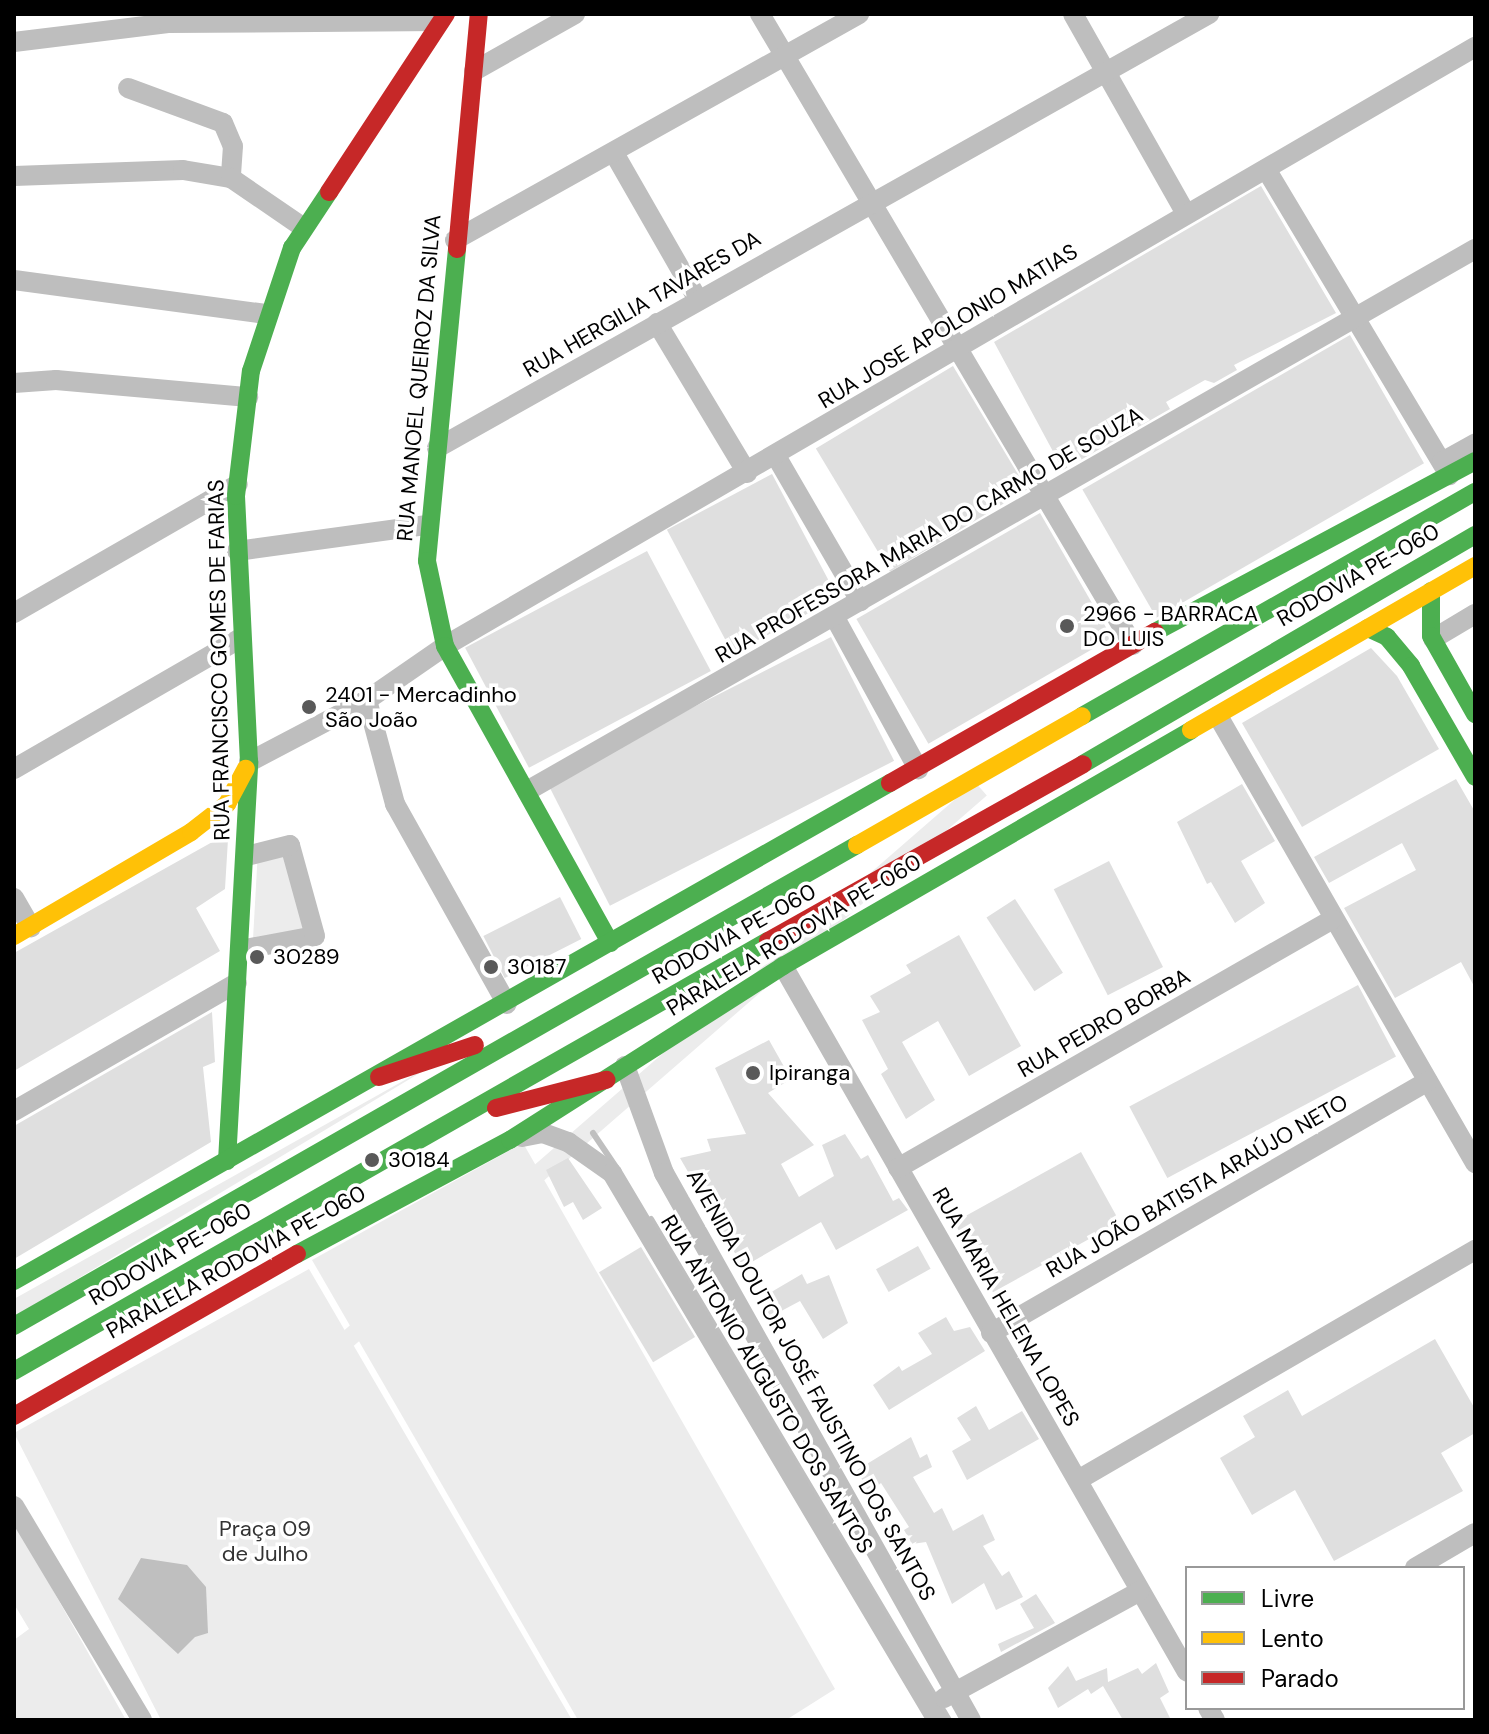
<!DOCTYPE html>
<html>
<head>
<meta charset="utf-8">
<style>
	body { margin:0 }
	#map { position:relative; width:1489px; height:1734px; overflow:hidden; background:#fff; font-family:"DM Sans",sans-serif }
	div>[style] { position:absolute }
	.green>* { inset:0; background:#ececec; transform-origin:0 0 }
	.water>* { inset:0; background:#bfbfbf }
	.stream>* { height:6px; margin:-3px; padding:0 3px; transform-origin:3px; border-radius:3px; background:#bfbfbf }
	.building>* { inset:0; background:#dfdfdf; transform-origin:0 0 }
	.street>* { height:20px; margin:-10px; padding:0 10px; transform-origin:10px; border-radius:10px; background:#bebebe }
	.fast>* { height:18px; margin:-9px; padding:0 9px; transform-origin:9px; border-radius:9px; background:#4caf50 }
	.slow>* { height:18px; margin:-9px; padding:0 9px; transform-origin:9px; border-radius:9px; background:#ffc107 }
	.jam>* { height:18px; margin:-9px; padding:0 9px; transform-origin:9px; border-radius:9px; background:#c62828 }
	.dots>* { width:22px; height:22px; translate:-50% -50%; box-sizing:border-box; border:4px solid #fff; border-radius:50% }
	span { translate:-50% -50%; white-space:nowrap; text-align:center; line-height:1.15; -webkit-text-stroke:7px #fff; paint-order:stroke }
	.street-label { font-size:22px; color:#000 }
	.poi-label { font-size:22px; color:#000 }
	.left { translate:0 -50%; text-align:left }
	.park-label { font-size:22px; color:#333 }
	.frame { position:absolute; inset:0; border:16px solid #000; pointer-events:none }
	.legend { position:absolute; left:1185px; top:1566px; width:280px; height:144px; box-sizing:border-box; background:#fff; border:2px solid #999; margin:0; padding:10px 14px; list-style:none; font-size:24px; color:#000 }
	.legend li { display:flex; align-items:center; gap:16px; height:40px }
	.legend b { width:40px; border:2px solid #999 }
</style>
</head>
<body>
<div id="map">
	<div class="green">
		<div style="left:975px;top:782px;width:18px;height:1110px;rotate:49deg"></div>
		<div style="clip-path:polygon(292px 842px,324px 942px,252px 957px,258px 850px)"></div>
		<div style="clip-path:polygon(453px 1053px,14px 1317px,14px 1299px)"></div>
		<div style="clip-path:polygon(523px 1143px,835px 1689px,786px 1720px,578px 1720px,312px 1260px)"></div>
		<div style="clip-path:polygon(309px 1269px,572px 1720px,161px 1720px,14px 1433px)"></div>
		<div style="clip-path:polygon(14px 1521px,126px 1720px,14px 1720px,14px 1640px,29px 1629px,14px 1604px)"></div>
	</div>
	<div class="water">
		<div style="clip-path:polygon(141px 1558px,187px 1565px,206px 1587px,208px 1633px,195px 1637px,178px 1654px,118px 1599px)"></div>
	</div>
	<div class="stream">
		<div style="left:593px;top:1133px;width:41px;rotate:55.9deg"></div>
		<div style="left:651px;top:1219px;width:583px;rotate:59.26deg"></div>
	</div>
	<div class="building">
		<div style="clip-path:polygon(1261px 186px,1336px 313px,1234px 365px,1237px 370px,1214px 383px,1205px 380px,1166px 402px,1170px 409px,1063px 470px,994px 342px)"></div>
		<div style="left:1350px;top:335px;width:148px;height:309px;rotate:60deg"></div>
		<div style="left:953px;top:366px;width:144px;height:160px;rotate:59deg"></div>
		<div style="left:772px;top:474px;width:140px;height:119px;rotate:62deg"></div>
		<div style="left:1040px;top:513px;width:144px;height:212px;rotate:60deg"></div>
		<div style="left:647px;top:551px;width:136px;height:206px;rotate:62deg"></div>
		<div style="left:831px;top:637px;width:139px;height:319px;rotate:63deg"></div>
		<div style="clip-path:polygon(1371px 648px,1397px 676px,1439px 749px,1302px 827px,1242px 723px)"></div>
		<div style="clip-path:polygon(1456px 779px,1475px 812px,1475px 988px,1461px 962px,1395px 998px,1344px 908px,1416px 870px,1402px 843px,1329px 883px,1314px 857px)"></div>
		<div style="clip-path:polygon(1242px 784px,1275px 841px,1241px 861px,1265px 903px,1235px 923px,1211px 882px,1207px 884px,1177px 822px)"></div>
		<div style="clip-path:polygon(223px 836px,228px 839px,225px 889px,196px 908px,220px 951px,14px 1071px,14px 953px)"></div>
		<div style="left:1109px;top:861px;width:119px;height:62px;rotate:63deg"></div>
		<div style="left:560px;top:897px;width:47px;height:86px;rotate:63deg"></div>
		<div style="left:1015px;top:899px;width:88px;height:34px;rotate:57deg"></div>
		<div style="clip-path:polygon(959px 935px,1021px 1046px,969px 1076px,938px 1021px,902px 1042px,935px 1100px,906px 1119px,881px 1074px,888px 1069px,862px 1020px,880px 1012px,870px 996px,911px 973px,906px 965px)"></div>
		<div style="left:1358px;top:985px;width:81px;height:259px;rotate:62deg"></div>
		<div style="clip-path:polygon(212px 1012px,215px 1062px,203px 1067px,211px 1142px,14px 1259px,14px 1126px)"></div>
		<div style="clip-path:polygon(769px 1040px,791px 1079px,768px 1093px,814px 1145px,781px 1164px,799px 1197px,834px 1176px,822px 1145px,845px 1134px,861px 1159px,868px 1155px,893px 1201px,899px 1198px,908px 1210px,836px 1250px,821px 1222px,743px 1267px,680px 1158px,711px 1151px,707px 1139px,746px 1134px,715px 1068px)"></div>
		<div style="left:1081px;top:1152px;width:80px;height:145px;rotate:61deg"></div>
		<div style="clip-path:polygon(568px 1158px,602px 1208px,583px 1220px,573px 1202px,564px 1207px,546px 1170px)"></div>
		<div style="left:918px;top:1246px;width:26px;height:48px;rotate:61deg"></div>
		<div style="left:641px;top:1247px;width:105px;height:49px;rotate:59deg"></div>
		<div style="clip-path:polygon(802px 1274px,807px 1284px,829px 1275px,848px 1323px,823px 1339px,800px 1301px,770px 1317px,761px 1298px)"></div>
		<div style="clip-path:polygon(946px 1317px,954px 1331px,970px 1327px,985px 1351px,889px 1410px,873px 1385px,899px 1366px,902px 1371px,932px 1354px,918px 1333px)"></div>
		<div style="clip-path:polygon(1435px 1339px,1475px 1409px,1475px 1433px,1441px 1453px,1463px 1491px,1334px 1561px,1295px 1490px,1252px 1515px,1220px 1458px,1255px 1437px,1243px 1416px,1288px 1390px,1302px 1416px)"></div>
		<div style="clip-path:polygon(976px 1406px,989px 1430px,1022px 1411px,1039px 1439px,967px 1480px,952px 1451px,971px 1440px,957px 1418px)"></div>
		<div style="clip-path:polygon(911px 1437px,920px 1458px,927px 1454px,932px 1467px,913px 1477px,934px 1513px,942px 1508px,953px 1531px,983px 1514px,995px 1540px,983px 1546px,1002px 1576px,1009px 1571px,1023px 1597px,996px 1610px,984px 1583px,952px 1604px,926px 1542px,912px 1544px,904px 1530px,909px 1527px,881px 1483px,869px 1493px,857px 1470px)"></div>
		<div style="clip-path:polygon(1036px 1594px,1055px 1623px,1001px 1652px,998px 1644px,1034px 1628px,1020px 1604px)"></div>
		<div style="clip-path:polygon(1156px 1663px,1169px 1692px,1160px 1698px,1171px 1720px,1123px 1720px,1103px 1686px,1091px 1694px,1088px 1689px,1058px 1708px,1048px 1688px,1068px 1666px,1076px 1681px,1107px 1668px,1108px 1682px,1138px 1668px,1142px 1674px)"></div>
	</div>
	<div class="street">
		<div style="left:760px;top:14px;width:733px;rotate:59.41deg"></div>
		<div style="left:1073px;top:14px;width:227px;rotate:60.5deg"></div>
		<div style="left:14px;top:42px;width:155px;rotate:-7deg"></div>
		<div style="left:168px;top:23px;width:272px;rotate:-0.4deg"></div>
		<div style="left:474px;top:71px;width:116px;rotate:-29.4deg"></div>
		<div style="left:128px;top:88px;width:101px;rotate:20.2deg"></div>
		<div style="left:223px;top:123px;width:25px;rotate:67deg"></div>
		<div style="left:233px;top:146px;width:32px;rotate:94deg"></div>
		<div style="left:614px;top:153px;width:167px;rotate:60.2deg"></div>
		<div style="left:1266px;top:169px;width:357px;rotate:59.1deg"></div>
		<div style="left:14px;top:176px;width:169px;rotate:-2deg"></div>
		<div style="left:183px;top:170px;width:49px;rotate:9.5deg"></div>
		<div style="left:231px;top:178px;width:88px;rotate:34.4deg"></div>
		<div style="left:455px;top:240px;width:463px;rotate:-29.2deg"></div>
		<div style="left:14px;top:280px;width:254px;rotate:7.7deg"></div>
		<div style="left:657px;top:323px;width:175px;rotate:59deg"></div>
		<div style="left:14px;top:383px;width:42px;rotate:-4.1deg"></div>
		<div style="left:56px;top:380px;width:193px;rotate:5.1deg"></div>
		<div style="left:437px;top:448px;width:886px;rotate:-29.34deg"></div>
		<div style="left:776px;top:456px;width:168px;rotate:59.9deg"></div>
		<div style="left:1442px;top:462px;width:38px;rotate:-29deg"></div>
		<div style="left:237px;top:551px;width:192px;rotate:-7.8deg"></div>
		<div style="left:14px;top:613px;width:258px;rotate:-29.9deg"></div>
		<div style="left:834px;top:616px;width:175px;rotate:61.2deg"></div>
		<div style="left:1433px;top:639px;width:49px;rotate:-30.8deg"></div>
		<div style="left:367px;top:700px;width:108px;rotate:74.9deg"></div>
		<div style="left:395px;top:804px;width:229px;rotate:60.8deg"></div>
		<div style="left:1218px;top:716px;width:516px;rotate:60.1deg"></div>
		<div style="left:249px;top:762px;width:133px;rotate:-27.7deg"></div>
		<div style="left:367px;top:700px;width:95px;rotate:-34.7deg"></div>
		<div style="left:445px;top:646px;width:1192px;rotate:-30.18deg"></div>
		<div style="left:14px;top:769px;width:260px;rotate:-30deg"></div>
		<div style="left:527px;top:791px;width:1092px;rotate:-29.76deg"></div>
		<div style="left:14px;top:898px;width:34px;rotate:60deg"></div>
		<div style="left:240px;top:950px;width:76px;rotate:-10.6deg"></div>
		<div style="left:315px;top:936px;width:94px;rotate:-105.4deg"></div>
		<div style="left:290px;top:845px;width:44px;rotate:165.7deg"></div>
		<div style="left:783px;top:966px;width:813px;rotate:60.22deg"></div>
		<div style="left:625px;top:1066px;width:114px;rotate:70deg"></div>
		<div style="left:664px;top:1173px;width:627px;rotate:60.7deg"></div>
		<div style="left:14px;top:1111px;width:257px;rotate:-29.9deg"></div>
		<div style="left:522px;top:1137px;width:21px;rotate:-11deg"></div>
		<div style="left:543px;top:1133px;width:27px;rotate:20deg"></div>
		<div style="left:568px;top:1142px;width:54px;rotate:35.2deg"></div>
		<div style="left:612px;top:1173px;width:636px;rotate:59.28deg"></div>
		<div style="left:898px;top:1168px;width:501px;rotate:-29.79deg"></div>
		<div style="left:991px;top:1333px;width:504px;rotate:-29.97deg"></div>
		<div style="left:1078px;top:1480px;width:459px;rotate:-30.1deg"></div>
		<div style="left:14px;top:1506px;width:249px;rotate:59.1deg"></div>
		<div style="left:1415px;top:1568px;width:69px;rotate:-30.3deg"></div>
		<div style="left:944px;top:1698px;width:223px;rotate:-28.6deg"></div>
		<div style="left:1208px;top:1708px;width:14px;rotate:60deg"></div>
	</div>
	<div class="fast">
		<div style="left:457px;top:249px;width:313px;rotate:95.5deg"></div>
		<div style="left:427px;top:561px;width:87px;rotate:78deg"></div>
		<div style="left:445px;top:646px;width:340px;rotate:60.9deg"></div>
		<div style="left:1431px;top:591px;width:45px;rotate:90deg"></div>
		<div style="left:1431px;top:636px;width:90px;rotate:60.6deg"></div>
		<div style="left:1368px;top:628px;width:21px;rotate:25deg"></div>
		<div style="left:1387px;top:637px;width:38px;rotate:50deg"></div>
		<div style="left:1411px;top:666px;width:128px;rotate:60deg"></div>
		<div style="left:1155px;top:632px;width:363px;rotate:-28.1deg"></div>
		<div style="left:1082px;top:716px;width:452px;rotate:-29.7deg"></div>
		<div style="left:1083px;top:764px;width:454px;rotate:-30.3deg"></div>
		<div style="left:227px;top:1161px;width:400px;rotate:-86.8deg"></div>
		<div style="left:249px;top:762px;width:266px;rotate:-92.8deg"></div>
		<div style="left:236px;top:496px;width:126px;rotate:-83.2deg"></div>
		<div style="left:251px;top:371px;width:130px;rotate:-71.6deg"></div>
		<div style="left:292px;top:248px;width:67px;rotate:-56.5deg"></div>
		<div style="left:297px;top:1254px;width:242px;rotate:-28.2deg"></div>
		<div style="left:510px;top:1140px;width:324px;rotate:-32.5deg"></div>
		<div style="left:783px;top:966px;width:471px;rotate:-30deg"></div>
		<div style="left:14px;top:1281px;width:1008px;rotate:-29.62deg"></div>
		<div style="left:14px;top:1326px;width:971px;rotate:-29.71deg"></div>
		<div style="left:14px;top:1371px;width:868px;rotate:-29.7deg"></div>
	</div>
	<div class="slow">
		<div style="left:1191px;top:730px;width:328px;rotate:-30deg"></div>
		<div style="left:857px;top:845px;width:259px;rotate:-29.8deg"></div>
		<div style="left:14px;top:936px;width:205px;rotate:-30.4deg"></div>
		<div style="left:191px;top:832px;width:46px;rotate:-37.9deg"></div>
		<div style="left:227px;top:804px;width:40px;rotate:-62deg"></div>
	</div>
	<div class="jam">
		<div style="left:329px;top:192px;width:213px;rotate:-56.7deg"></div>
		<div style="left:457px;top:249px;width:236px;rotate:-84.7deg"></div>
		<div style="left:890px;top:783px;width:305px;rotate:-29.7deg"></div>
		<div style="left:768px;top:941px;width:361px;rotate:-29.3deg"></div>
		<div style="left:379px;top:1077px;width:101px;rotate:-18.4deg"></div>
		<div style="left:496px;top:1108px;width:114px;rotate:-14.3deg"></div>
		<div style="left:14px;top:1416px;width:326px;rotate:-29.8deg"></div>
	</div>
	<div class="dots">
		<div style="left:1067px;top:626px;background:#595959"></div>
		<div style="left:309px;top:707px;background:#595959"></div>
		<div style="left:257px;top:957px;background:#595959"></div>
		<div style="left:491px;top:967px;background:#595959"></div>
		<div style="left:753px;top:1073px;background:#595959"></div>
		<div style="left:372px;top:1160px;background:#595959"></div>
	</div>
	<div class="street-label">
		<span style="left:642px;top:304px;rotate:-30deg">RUA HERGILIA TAVARES DA</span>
		<span style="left:948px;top:326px;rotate:-31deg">RUA JOSE APOLONIO MATIAS</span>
		<span style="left:419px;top:378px;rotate:-85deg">RUA MANOEL QUEIROZ DA SILVA</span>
		<span style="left:929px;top:535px;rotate:-30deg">RUA PROFESSORA MARIA DO CARMO DE SOUZA</span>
		<span style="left:1358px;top:575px;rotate:-30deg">RODOVIA PE-060</span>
		<span style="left:219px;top:660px;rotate:-91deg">RUA FRANCISCO GOMES DE FARIAS</span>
		<span style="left:734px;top:934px;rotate:-29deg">RODOVIA PE-060</span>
		<span style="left:794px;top:935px;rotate:-31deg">PARALELA RODOVIA PE-060</span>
		<span style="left:1104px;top:1023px;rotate:-30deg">RUA PEDRO BORBA</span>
		<span style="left:1197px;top:1186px;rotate:-30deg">RUA JOÃO BATISTA ARAÚJO NETO</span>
		<span style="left:170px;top:1254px;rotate:-30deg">RODOVIA PE-060</span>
		<span style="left:236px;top:1262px;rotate:-29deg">PARALELA RODOVIA PE-060</span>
		<span style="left:1006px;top:1307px;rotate:60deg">RUA MARIA HELENA LOPES</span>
		<span style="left:767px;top:1384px;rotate:59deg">RUA ANTONIO AUGUSTO DOS SANTOS</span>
		<span style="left:811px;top:1385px;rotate:61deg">AVENIDA DOUTOR JOSÉ FAUSTINO DOS SANTOS</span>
	</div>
	<div class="poi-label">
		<span class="left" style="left:1083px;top:626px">2966 - BARRACA<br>DO LUIS</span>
		<span class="left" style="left:325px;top:707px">2401 - Mercadinho<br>São João</span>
		<span class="left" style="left:273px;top:957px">30289</span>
		<span class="left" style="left:507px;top:967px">30187</span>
		<span class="left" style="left:769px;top:1073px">Ipiranga</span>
		<span class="left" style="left:388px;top:1160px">30184</span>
	</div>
	<div class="park-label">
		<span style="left:265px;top:1541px">Praça 09<br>de Julho</span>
	</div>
	<div class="frame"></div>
	<ul class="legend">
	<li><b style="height:10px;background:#4caf50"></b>Livre</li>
	<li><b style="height:10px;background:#ffc107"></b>Lento</li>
	<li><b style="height:10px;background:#c62828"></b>Parado</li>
	</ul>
</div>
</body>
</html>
